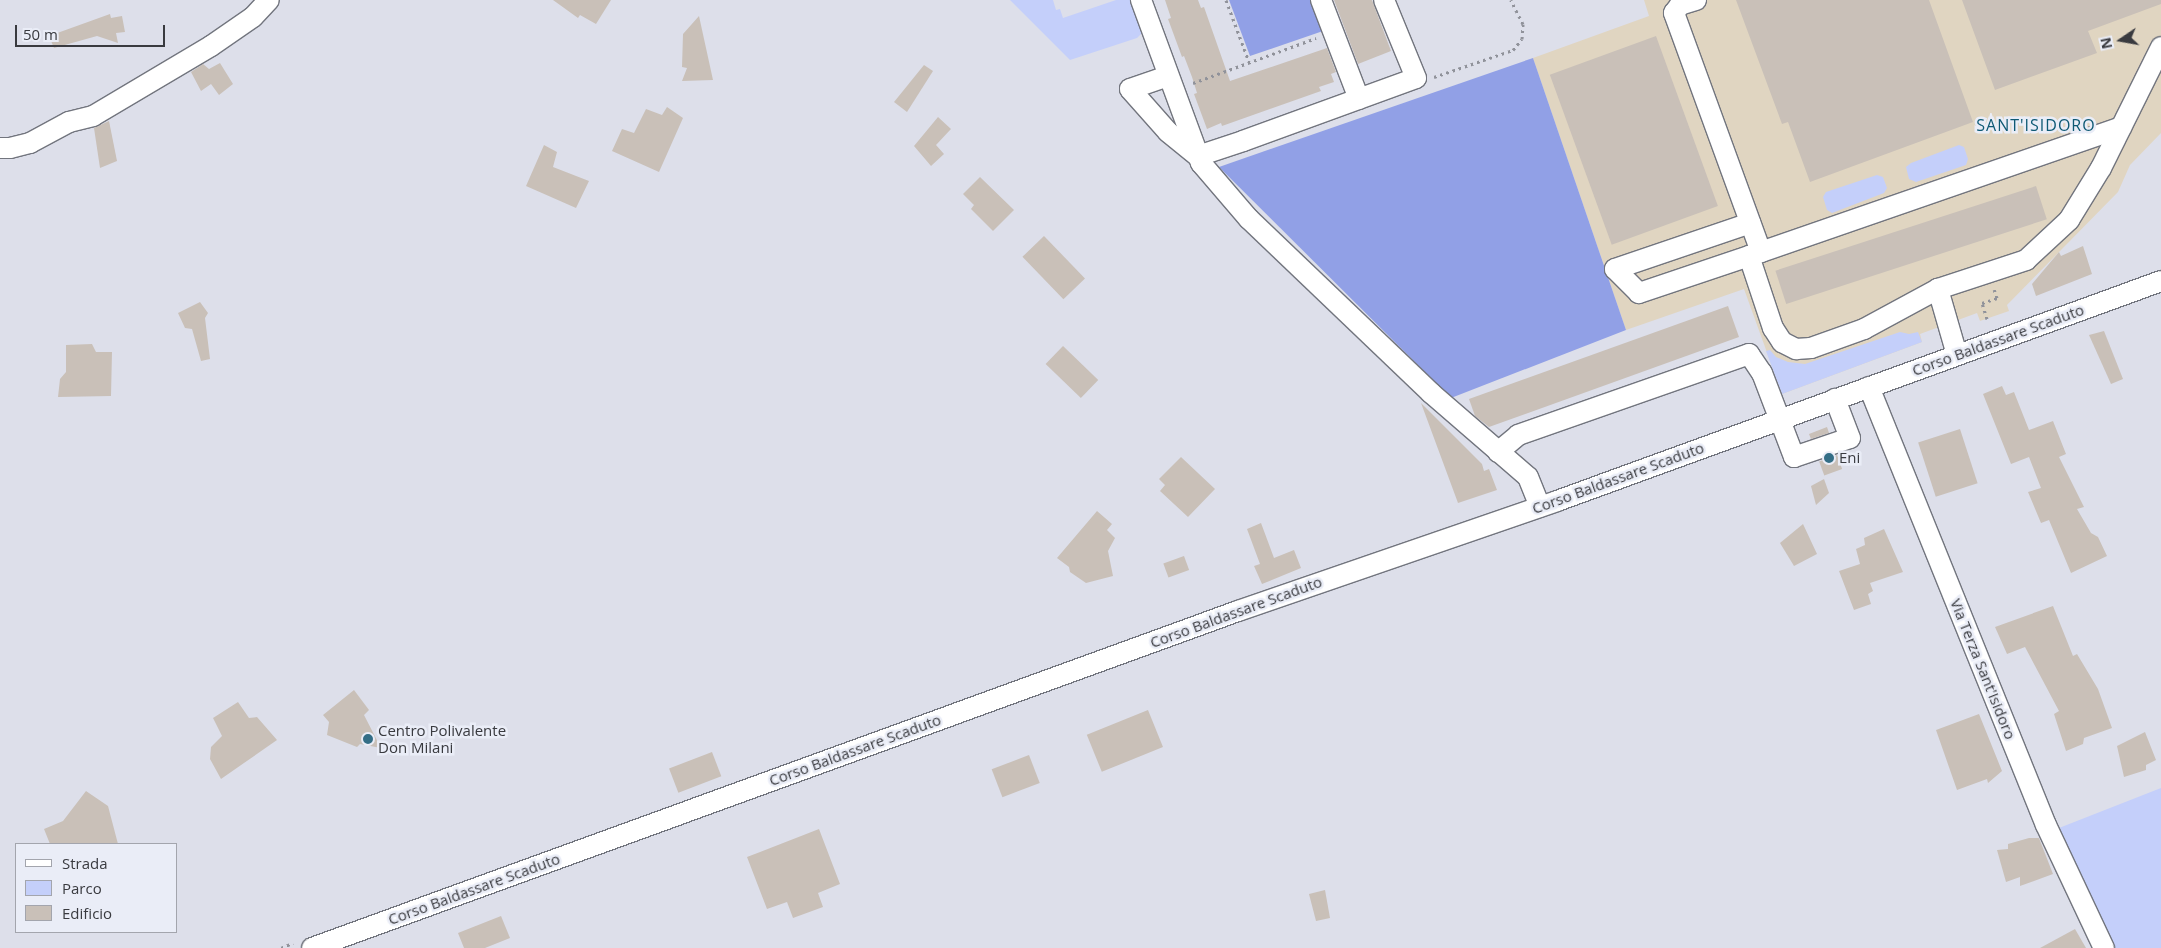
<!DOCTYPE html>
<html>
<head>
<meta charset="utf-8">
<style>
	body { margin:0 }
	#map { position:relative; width:2161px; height:948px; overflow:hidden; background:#dddfea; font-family:"Open Sans",sans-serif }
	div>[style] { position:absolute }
	.industrial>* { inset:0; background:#e0d5c1 }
	.green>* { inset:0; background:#c4cffa }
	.forest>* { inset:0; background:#91a0e6 }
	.building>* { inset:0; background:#c9c0b8; transform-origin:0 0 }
	.path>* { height:3px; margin-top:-1.5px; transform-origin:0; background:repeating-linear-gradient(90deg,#90929a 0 2.5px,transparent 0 6.5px) }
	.roads { filter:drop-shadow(1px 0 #72757e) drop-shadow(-1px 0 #72757e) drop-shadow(0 1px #72757e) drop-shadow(0 -1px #72757e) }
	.minor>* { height:20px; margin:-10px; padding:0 10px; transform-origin:10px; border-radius:10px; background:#fff }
	.dots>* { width:14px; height:14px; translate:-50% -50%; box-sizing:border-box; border:2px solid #eaedf7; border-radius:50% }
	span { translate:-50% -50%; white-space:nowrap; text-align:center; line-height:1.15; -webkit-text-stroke:5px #eaedf7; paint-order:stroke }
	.street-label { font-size:15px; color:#393a3f }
	.poi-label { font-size:15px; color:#393a3f }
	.left { translate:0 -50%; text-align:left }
	.neighbourhood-label { font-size:16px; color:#0e5974; letter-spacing:1px }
	.legend { position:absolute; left:15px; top:843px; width:162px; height:90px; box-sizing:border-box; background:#eaedf7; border:1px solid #a3a5ad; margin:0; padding:6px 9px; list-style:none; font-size:15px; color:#393a3f }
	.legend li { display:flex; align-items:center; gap:10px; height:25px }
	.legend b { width:25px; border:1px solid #a3a5ad }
	.north { position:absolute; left:2096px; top:15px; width:50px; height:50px; -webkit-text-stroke:4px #eaedf7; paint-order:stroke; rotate:258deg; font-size:14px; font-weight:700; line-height:20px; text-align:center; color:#393a3f }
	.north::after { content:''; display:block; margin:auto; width:18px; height:22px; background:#393a3f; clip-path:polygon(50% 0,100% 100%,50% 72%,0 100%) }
	.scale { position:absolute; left:15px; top:25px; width:150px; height:22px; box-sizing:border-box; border:2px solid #393a3f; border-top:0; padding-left:6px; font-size:15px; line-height:18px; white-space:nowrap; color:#393a3f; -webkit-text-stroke:4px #eaedf7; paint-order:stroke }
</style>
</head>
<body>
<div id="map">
	<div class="industrial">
		<div style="clip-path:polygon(1644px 0,2161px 0,2161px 133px,2130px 165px,2118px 192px,2007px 305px,2009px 311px,1980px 321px,1977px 313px,1920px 334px,1922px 342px,1782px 394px,1744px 289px,1626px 330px,1533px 58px,1649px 16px)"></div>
	</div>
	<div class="green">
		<div style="clip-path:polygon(1010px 0,1053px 0,1056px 10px,1060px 9px,1063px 18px,1116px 0,1131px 0,1143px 32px,1137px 38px,1070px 60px)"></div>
		<div style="clip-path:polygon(1959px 145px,1964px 147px,1968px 159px,1966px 165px,1916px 182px,1909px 179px,1906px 167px,1911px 163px)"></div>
		<div style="clip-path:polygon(1877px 175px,1883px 177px,1887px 188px,1884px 193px,1832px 213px,1827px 210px,1823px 197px,1826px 192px)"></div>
		<div style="clip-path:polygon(1900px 332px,1909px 334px,1918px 332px,1922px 342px,1782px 394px,1766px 351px,1770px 350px,1776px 357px,1788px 362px,1805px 364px)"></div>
		<div style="clip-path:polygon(2161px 788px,2161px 948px,2113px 948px,2059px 828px)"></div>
	</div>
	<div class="forest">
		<div style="clip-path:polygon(1229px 0,1311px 0,1323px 31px,1250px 56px)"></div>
		<div style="clip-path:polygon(1533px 58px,1626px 330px,1451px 398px,1219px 167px)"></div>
	</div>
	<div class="building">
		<div style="clip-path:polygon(553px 0,611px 0,596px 24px,580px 15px,578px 18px)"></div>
		<div style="clip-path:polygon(1165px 0,1198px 0,1201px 8px,1204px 7px,1230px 81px,1327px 48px,1336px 72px,1331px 74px,1334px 82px,1319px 87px,1321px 91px,1222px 126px,1221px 123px,1207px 129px,1194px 94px,1197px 93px,1192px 77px,1184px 56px,1182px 57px,1168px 19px,1171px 18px)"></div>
		<div style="clip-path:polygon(1334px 0,1372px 0,1391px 51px,1358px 64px)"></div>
		<div style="clip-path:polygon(1736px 0,1929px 0,1973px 122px,1810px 182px,1788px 122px,1782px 124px)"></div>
		<div style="clip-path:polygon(1962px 0,2161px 0,2161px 4px,2088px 31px,2097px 53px,1995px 90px)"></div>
		<div style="clip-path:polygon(110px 14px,111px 18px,122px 16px,125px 32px,116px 33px,118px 43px,97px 36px,54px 48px,49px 36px)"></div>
		<div style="clip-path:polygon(699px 16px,713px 80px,682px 81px,687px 68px,682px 67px,683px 34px)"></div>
		<div style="left:1656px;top:36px;width:181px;height:113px;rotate:70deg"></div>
		<div style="clip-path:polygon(220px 63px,233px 84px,219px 95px,211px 84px,201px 91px,191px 72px,203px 64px,209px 69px)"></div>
		<div style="clip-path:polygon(924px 65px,933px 71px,907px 112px,894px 102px)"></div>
		<div style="clip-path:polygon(667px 107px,683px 118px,659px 172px,612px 151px,622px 129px,634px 133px,646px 109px,662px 115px)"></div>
		<div style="clip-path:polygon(938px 117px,951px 129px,936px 145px,944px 154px,931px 166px,914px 146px)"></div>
		<div style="clip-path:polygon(109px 121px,117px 161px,100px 168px,94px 128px)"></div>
		<div style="clip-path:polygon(544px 145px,557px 152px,553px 167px,589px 181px,576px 208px,526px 186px)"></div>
		<div style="clip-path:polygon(980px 177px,1014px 210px,993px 231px,971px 209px,974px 205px,963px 194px)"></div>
		<div style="left:2036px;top:186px;width:35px;height:274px;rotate:72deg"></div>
		<div style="left:1044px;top:236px;width:59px;height:30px;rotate:46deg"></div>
		<div style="clip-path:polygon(2083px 246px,2092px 274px,2036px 296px,2032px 284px,2059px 252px,2061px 256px)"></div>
		<div style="clip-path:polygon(200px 302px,208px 313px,205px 318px,210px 359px,201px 361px,192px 329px,185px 328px,178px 313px)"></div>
		<div style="clip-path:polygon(1728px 306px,1739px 337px,1489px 427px,1475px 416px,1469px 399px)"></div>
		<div style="clip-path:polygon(2104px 331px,2123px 379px,2111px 384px,2089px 335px)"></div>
		<div style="clip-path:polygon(92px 344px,96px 352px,112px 352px,111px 396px,58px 397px,60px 379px,66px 372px,66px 345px)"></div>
		<div style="left:1063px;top:346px;width:49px;height:25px;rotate:44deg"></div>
		<div style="clip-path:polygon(2002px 386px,2006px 395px,2014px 392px,2029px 430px,2053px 421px,2066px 454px,2059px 457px,2084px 507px,2077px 509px,2091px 533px,2098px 537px,2107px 556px,2071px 573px,2049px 520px,2041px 523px,2028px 492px,2041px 488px,2029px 457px,2011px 464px,1983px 394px)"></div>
		<div style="clip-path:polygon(1421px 403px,1482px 464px,1484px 471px,1489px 469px,1497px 490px,1458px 503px)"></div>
		<div style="clip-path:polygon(1827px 427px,1829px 433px,1811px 439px,1809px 434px)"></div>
		<div style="left:1960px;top:429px;width:57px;height:44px;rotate:72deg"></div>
		<div style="left:1837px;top:455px;width:15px;height:19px;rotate:70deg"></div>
		<div style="clip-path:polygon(1181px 457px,1215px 489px,1188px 517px,1160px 491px,1165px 485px,1159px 479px)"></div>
		<div style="clip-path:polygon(1824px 479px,1829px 493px,1816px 505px,1811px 486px)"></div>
		<div style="clip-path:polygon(1097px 511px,1112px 524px,1107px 530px,1115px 538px,1108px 551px,1113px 576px,1086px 583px,1070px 572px,1069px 567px,1057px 558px)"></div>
		<div style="clip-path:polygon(1261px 523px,1274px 558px,1294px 550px,1301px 568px,1262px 584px,1254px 566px,1260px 564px,1247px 529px)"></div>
		<div style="clip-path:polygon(1803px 524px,1817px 554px,1794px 566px,1780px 543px)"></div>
		<div style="clip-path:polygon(1884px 529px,1903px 572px,1870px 583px,1873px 591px,1868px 594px,1871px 604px,1854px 610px,1839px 571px,1860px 564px,1856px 549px,1865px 545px,1864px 538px)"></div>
		<div style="left:1184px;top:556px;width:15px;height:22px;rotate:70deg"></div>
		<div style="clip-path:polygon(2053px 606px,2073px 656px,2077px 654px,2098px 689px,2112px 728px,2084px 738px,2083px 744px,2066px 751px,2054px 714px,2059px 711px,2025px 647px,2007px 654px,1995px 627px)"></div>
		<div style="clip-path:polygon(354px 690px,369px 710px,364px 715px,381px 748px,360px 744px,357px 747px,327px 735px,329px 722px,323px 715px)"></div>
		<div style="clip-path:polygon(238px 702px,249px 718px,257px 717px,277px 740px,221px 779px,210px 759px,211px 747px,222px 736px,213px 718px)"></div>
		<div style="left:1148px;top:710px;width:40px;height:66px;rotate:68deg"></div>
		<div style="clip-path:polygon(1979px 714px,2002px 771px,1988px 783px,1987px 779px,1957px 790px,1936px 730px)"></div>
		<div style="clip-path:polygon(2145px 732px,2156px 760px,2146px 765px,2146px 770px,2124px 777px,2117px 746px)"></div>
		<div style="left:712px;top:752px;width:26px;height:46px;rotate:69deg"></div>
		<div style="left:1029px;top:755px;width:30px;height:40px;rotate:69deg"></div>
		<div style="clip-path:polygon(86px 791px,108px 806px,118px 844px,50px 844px,44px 829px,63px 821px)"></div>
		<div style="clip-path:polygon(819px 829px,840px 884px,818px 893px,823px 907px,793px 918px,787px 902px,767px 909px,747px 857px)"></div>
		<div style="clip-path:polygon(2029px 838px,2039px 838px,2053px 874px,2020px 886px,2020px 877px,2006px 882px,1997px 850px,2008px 849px,2008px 844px)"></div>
		<div style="clip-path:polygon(1325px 890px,1330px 918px,1316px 921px,1309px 894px)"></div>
		<div style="clip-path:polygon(501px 916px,510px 938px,485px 948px,464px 948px,458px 933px)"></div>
		<div style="clip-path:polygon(2075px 929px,2086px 948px,2040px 948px)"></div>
	</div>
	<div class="path">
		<div style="left:1226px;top:0;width:66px;rotate:69.6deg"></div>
		<div style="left:1434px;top:77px;width:83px;rotate:-18.9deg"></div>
		<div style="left:1513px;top:50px;width:14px;rotate:-51deg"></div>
		<div style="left:1522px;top:39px;width:15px;rotate:-86deg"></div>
		<div style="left:1523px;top:24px;width:27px;rotate:-117deg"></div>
		<div style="left:1193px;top:83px;width:131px;rotate:-20.1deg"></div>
		<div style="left:1987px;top:319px;width:17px;rotate:-107deg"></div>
		<div style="left:1982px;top:303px;width:16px;rotate:-18deg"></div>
		<div style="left:1997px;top:298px;width:9px;rotate:-108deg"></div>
		<div style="left:281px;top:948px;width:13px;rotate:-23deg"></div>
	</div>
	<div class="roads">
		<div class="minor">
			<div style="left:1141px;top:0;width:174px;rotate:69.8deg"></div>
			<div style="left:1201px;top:163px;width:74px;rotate:49.4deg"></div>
			<div style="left:1249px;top:219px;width:252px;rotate:43.7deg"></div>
			<div style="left:1431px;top:393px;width:128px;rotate:40.9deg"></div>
			<div style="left:1528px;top:477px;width:32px;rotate:68deg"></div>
			<div style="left:1321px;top:0;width:106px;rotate:69deg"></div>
			<div style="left:1696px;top:0;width:17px;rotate:163deg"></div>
			<div style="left:1680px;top:5px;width:10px;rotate:127deg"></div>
			<div style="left:1674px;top:13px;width:254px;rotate:70deg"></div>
			<div style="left:1761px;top:252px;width:129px;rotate:161.4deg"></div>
			<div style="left:1639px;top:293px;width:34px;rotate:-135deg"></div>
			<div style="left:1615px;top:269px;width:143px;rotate:-18.8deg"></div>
			<div style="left:1168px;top:76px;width:40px;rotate:161.1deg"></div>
			<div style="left:1130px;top:89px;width:57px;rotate:48.5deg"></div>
			<div style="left:1168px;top:132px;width:38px;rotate:39deg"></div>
			<div style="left:1198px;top:156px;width:47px;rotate:-18.4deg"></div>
			<div style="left:1243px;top:141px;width:184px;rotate:-20deg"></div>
			<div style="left:1416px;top:78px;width:84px;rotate:-112.3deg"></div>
			<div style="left:0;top:148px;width:10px"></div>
			<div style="left:10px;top:148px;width:21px;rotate:-14deg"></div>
			<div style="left:30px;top:143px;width:44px;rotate:-28.3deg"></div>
			<div style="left:69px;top:122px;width:25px;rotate:-14deg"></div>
			<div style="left:93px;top:116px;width:137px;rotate:-30.7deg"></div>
			<div style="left:211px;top:46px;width:51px;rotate:-34.6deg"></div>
			<div style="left:253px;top:17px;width:23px;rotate:-47deg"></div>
			<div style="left:1761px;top:252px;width:381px;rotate:-19.1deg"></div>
			<div style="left:1749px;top:256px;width:76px;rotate:71.6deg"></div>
			<div style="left:1773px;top:328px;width:17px;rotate:57deg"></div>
			<div style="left:1782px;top:342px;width:16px;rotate:27deg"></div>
			<div style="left:1796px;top:349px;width:15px;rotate:-4deg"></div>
			<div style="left:1811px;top:348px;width:56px;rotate:-19.7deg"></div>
			<div style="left:1864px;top:329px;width:84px;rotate:-28.4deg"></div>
			<div style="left:1957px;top:355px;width:69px;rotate:-106.1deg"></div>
			<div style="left:1938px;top:289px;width:93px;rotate:-18.2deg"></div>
			<div style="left:2026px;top:260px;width:59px;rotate:-42.9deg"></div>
			<div style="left:2069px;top:220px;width:61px;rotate:-58.4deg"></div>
			<div style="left:2101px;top:168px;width:135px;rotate:-63.6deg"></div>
			<div style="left:1869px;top:387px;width:472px;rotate:68deg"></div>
			<div style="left:2046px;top:825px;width:136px;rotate:64.8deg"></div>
			<div style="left:1498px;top:452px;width:26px;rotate:-40deg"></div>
			<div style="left:1518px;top:435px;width:245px;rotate:-19.3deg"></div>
			<div style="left:1749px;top:354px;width:23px;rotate:56deg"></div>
			<div style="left:1762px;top:373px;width:90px;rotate:69.1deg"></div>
			<div style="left:1794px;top:457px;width:59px;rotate:-18.7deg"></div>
			<div style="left:1850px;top:438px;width:42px;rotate:-111deg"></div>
			<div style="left:312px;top:948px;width:985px;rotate:-20deg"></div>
			<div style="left:1238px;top:611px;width:337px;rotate:-19deg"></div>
			<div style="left:1557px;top:501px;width:643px;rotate:-20.01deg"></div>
		</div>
	</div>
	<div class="dots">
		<div style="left:1829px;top:458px;background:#346e86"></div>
		<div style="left:368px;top:739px;background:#346e86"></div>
	</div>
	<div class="street-label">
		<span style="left:1998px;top:340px;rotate:-20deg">Corso Baldassare Scaduto</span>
		<span style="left:1618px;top:478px;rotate:-20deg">Corso Baldassare Scaduto</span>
		<span style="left:1236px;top:612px;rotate:-20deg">Corso Baldassare Scaduto</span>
		<span style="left:1983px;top:669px;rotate:68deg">Via Terza Sant'Isidoro</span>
		<span style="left:855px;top:750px;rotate:-20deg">Corso Baldassare Scaduto</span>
		<span style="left:474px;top:889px;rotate:-20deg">Corso Baldassare Scaduto</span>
	</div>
	<div class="poi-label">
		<span class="left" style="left:1839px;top:458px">Eni</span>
		<span class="left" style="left:378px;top:739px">Centro Polivalente<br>Don Milani</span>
	</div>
	<div class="neighbourhood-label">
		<span style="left:2036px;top:125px">SANT'ISIDORO</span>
	</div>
	<ul class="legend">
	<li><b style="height:6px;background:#fff"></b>Strada</li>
	<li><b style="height:14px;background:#c4cffa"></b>Parco</li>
	<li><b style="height:14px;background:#c9c0b8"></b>Edificio</li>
	</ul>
	<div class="north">N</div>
	<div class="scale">50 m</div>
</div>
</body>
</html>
